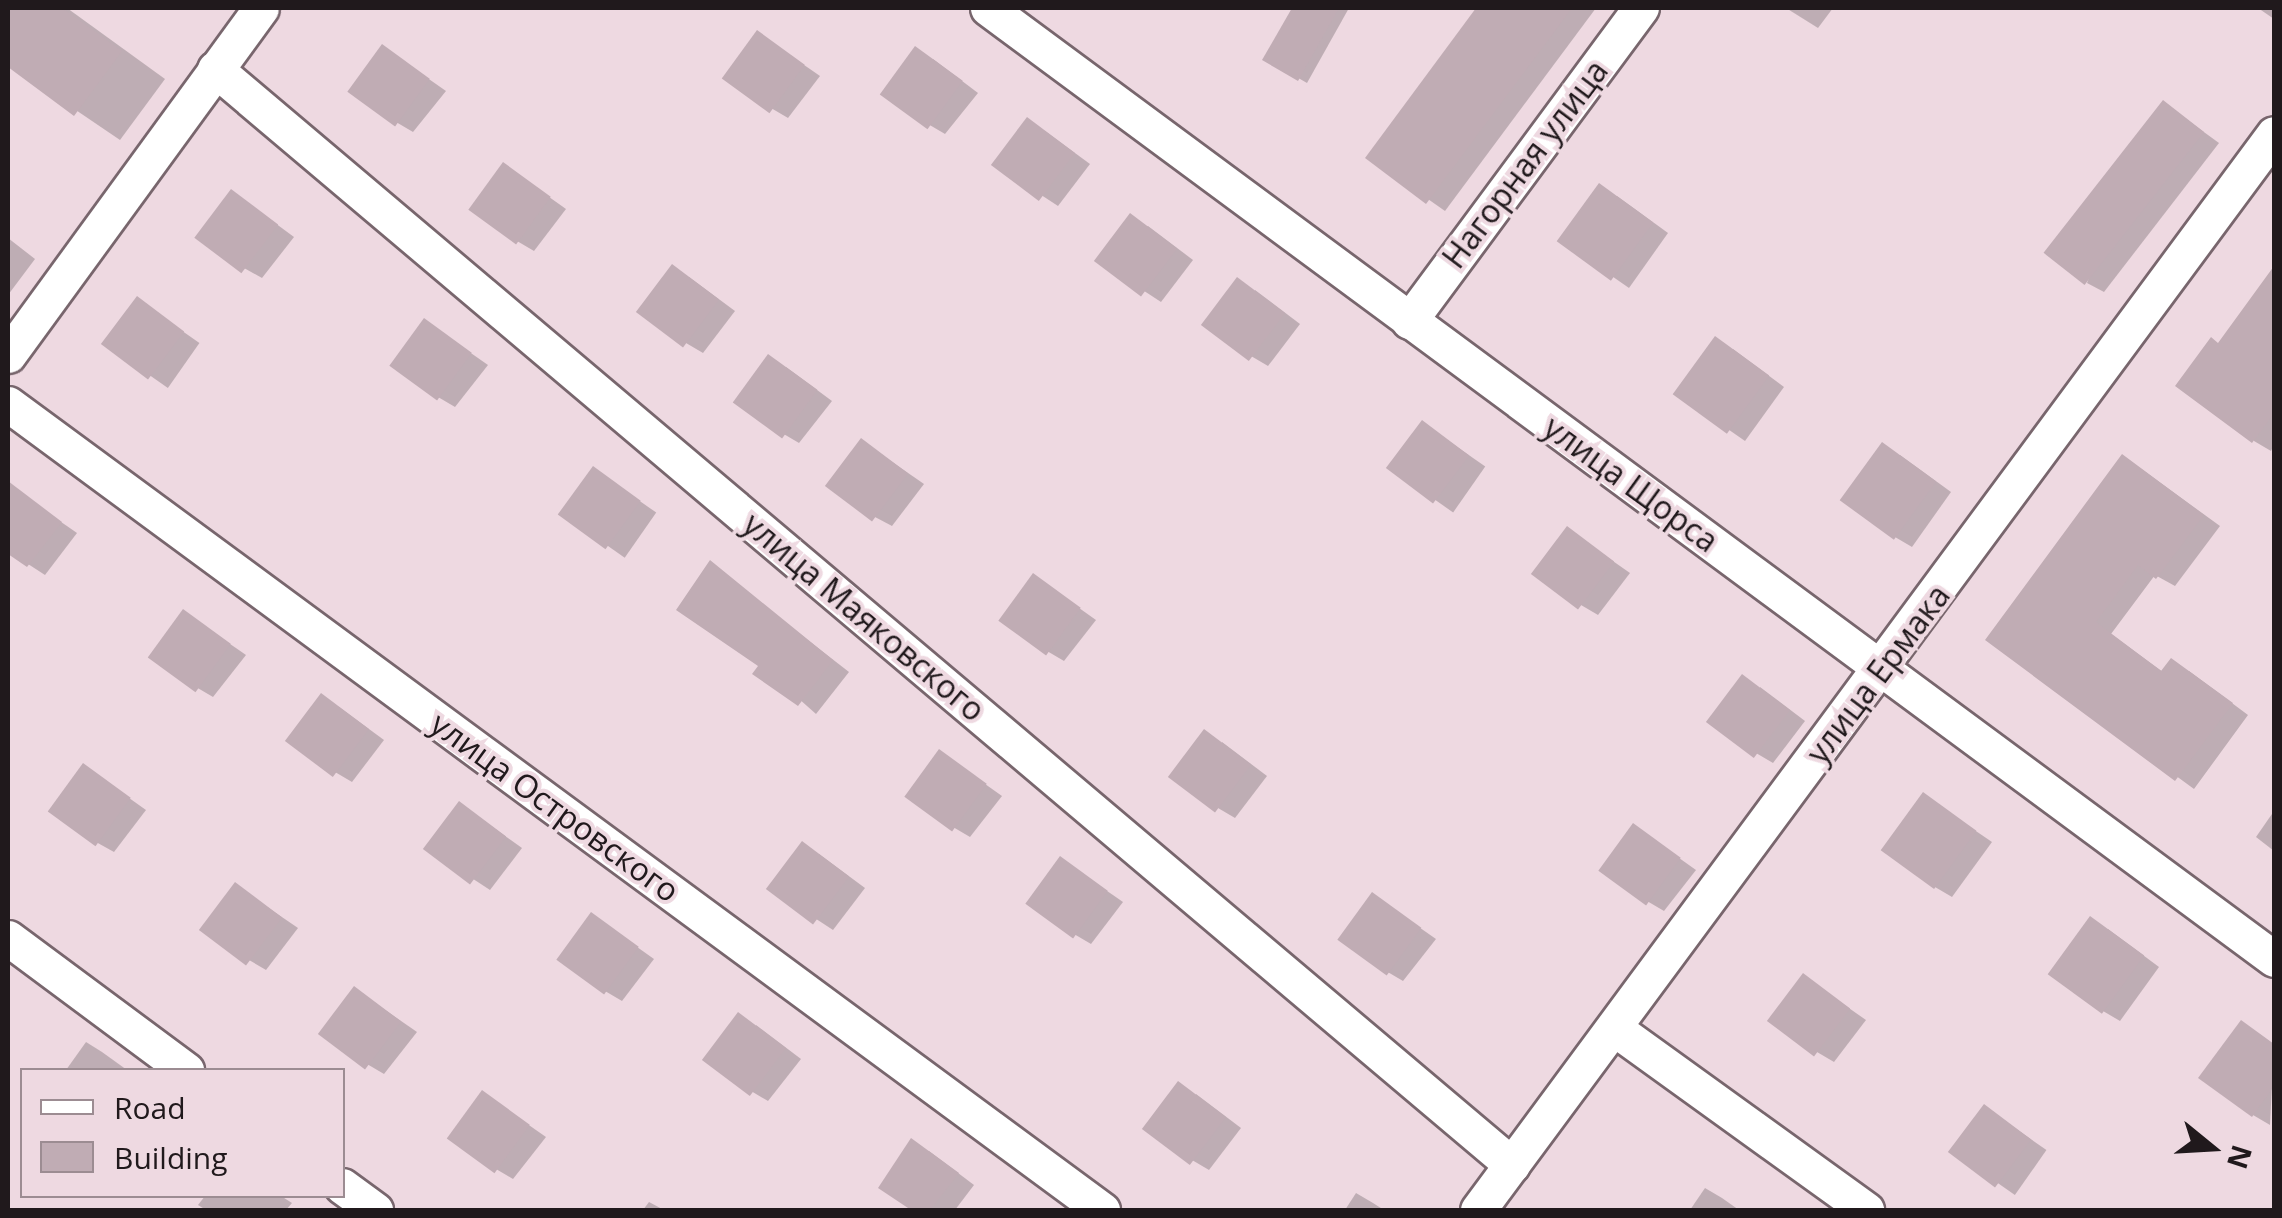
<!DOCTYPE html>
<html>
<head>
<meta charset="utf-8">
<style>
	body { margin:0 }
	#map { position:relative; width:2282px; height:1218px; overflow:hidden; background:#eed9e1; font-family:"Open Sans",sans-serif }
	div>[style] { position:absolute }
	.shadow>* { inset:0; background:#0003; transform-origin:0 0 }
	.building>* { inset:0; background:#c0acb4; transform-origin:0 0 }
	.roads { filter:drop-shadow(2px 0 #78666d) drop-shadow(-2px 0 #78666d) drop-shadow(0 2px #78666d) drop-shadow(0 -2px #78666d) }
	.street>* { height:35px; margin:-17.5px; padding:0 17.5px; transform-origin:17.5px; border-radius:17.5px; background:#fff }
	span { translate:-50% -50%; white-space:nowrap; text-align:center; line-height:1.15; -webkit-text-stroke:8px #eed9e1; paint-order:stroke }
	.street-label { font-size:32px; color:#20191c }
	.frame { position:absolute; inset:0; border:10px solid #20191c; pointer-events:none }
	.legend { position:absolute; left:20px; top:1068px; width:325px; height:130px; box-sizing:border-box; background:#eed9e1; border:2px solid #9c8c92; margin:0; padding:12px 18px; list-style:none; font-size:30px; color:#20191c }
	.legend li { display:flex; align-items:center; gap:20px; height:50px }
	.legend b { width:50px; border:2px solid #9c8c92 }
	.north { position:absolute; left:2162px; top:1098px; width:100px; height:100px; -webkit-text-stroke:8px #eed9e1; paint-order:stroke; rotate:108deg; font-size:28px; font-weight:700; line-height:40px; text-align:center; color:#20191c }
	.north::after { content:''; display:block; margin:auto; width:35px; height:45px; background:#20191c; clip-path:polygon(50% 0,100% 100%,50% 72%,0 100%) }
</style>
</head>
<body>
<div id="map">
	<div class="shadow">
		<div style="clip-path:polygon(8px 8px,67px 8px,165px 79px,120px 140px,8px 64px)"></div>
		<div style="clip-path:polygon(1295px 8px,1349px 8px,1307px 83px,1265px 59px)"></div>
		<div style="clip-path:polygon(1479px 8px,1596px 8px,1445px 211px,1368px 157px)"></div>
		<div style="clip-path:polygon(1786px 8px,1833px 8px,1818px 28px)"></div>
		<div style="clip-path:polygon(2258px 8px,2274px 8px,2274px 19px)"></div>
		<div style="clip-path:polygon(758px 33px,820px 76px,788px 118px,771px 108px)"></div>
		<div style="clip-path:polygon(383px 47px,446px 91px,413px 132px,396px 122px)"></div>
		<div style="clip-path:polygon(933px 59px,978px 93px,945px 134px,928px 124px)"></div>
		<div style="clip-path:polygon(2164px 103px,2219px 143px,2104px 292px,2087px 283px)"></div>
		<div style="clip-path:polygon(1045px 131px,1090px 164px,1058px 206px,997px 166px)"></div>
		<div style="clip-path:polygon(504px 165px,566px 209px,534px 251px,517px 241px)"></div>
		<div style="clip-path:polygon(1617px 196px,1668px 233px,1629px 288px,1560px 240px)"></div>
		<div style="clip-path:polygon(248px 203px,294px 237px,262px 278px,244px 268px)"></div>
		<div style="clip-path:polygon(1148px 226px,1193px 260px,1161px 302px,1100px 262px)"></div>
		<div style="clip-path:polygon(8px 238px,35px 259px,8px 295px)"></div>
		<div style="clip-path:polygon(2274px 270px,2274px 445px,2271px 451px,2254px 441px,2219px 345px)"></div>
		<div style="clip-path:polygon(689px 277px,735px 311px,703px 353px,686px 343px)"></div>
		<div style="clip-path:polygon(1255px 290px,1300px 324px,1268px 366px,1251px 356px)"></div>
		<div style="left:138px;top:300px;width:75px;height:55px;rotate:35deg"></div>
		<div style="clip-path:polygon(425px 321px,488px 365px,455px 407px,438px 397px)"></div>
		<div style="clip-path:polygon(1733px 349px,1784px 387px,1745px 441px,1676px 393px)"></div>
		<div style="clip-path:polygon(786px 367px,832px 401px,799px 443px,782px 433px)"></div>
		<div style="left:1423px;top:423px;width:76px;height:56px;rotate:35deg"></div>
		<div style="clip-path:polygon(862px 441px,924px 484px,892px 526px,875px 517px)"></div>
		<div style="clip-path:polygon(1900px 455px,1951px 492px,1912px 547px,1895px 537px)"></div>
		<div style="clip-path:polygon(2140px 468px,2220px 526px,2175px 586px,2155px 575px,2111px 634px,2163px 672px,2189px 671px,2248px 715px,2194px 789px,1989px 639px)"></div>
		<div style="left:594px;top:469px;width:76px;height:55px;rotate:35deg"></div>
		<div style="clip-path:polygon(15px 490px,77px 533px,45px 575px,8px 551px,8px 500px)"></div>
		<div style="clip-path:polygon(1567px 529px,1630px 573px,1598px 615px,1581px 605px)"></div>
		<div style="clip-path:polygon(710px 564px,849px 672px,816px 714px,761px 665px)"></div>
		<div style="clip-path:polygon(1034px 576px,1096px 620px,1064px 661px,1047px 651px)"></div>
		<div style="clip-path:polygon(184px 612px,246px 655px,213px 697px,196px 687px)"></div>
		<div style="clip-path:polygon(1760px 687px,1805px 721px,1773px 763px,1756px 753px)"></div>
		<div style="clip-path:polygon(339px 707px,384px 740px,352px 782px,335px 772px)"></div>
		<div style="clip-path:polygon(1222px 742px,1267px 776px,1235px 818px,1218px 808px)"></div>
		<div style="clip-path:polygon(940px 752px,1002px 796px,970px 837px,953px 827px)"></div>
		<div style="clip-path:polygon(84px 766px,146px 810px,114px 852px,96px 842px)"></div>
		<div style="clip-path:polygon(1923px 795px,1992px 842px,1952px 897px,1935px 887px)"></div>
		<div style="clip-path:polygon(2274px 811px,2274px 851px,2256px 837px)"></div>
		<div style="clip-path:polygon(476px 815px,522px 848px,490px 890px,429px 850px)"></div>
		<div style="clip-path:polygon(1634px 826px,1696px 870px,1664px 911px,1647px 901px)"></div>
		<div style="clip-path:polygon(819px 854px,865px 888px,833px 930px,772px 890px)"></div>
		<div style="clip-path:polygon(1061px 859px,1123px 902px,1091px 944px,1074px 934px)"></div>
		<div style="clip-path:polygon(235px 885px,298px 928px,266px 970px,249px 960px)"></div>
		<div style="clip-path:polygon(1373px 895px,1436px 939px,1403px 981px,1386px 971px)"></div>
		<div style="clip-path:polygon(592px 915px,654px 959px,622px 1001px,605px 991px)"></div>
		<div style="clip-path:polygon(2108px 929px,2159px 967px,2120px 1021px,2103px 1011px)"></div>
		<div style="clip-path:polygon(1803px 976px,1866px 1020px,1834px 1062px,1817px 1052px)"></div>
		<div style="clip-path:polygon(355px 989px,417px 1032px,384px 1074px,367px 1064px)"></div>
		<div style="clip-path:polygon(756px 1025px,801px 1059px,768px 1101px,751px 1091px)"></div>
		<div style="clip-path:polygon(2258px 1033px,2274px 1045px,2270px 1125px,2253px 1115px)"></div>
		<div style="clip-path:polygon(86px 1042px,102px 1052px,127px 1070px,66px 1070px)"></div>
		<div style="clip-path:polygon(483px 1093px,546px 1137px,513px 1179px,496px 1169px)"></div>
		<div style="clip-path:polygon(1196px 1094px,1241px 1128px,1209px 1170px,1192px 1160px)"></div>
		<div style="left:1985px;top:1107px;width:75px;height:55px;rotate:35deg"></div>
		<div style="clip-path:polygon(929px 1151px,974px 1185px,955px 1210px,916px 1210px,881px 1187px)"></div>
		<div style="clip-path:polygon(1705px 1188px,1722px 1198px,1739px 1210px,1690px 1210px)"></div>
		<div style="clip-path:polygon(1356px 1193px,1373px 1203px,1384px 1210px,1345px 1210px)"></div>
		<div style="clip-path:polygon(205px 1196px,281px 1196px,292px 1203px,286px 1210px,206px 1210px,198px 1205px)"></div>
		<div style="clip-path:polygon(649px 1202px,664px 1210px,643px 1210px)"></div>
	</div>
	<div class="building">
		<div style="clip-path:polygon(8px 8px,62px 8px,122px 51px,74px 116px,8px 67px)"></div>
		<div style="clip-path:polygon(1292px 8px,1339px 8px,1298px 81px,1262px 60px)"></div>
		<div style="clip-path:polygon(1476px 8px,1572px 8px,1426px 204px,1365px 158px)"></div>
		<div style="left:757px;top:30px;width:59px;height:60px;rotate:36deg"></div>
		<div style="left:382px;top:44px;width:59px;height:59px;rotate:36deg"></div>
		<div style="left:915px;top:46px;width:59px;height:60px;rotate:36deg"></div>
		<div style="left:2163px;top:100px;width:52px;height:194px;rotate:38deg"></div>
		<div style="left:1027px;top:117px;width:60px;height:60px;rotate:37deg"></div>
		<div style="left:503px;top:162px;width:59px;height:59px;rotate:36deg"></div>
		<div style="left:1599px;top:183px;width:67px;height:72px;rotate:36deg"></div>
		<div style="left:231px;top:189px;width:59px;height:61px;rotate:37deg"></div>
		<div style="left:1130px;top:213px;width:59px;height:60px;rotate:37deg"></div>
		<div style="left:672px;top:264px;width:59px;height:60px;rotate:37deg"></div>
		<div style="clip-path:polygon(2274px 266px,2274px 413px,2252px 443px,2175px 386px,2211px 337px,2218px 343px)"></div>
		<div style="left:1237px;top:277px;width:60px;height:60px;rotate:37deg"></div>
		<div style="left:137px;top:296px;width:59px;height:60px;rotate:37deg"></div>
		<div style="left:424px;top:318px;width:59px;height:59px;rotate:36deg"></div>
		<div style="left:1715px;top:336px;width:67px;height:72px;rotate:36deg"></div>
		<div style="left:768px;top:354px;width:61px;height:60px;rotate:36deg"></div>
		<div style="left:1422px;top:420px;width:59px;height:60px;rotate:37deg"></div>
		<div style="left:861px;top:438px;width:59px;height:60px;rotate:37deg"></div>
		<div style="left:1882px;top:442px;width:67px;height:72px;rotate:36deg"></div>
		<div style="clip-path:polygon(2122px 454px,2204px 515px,2156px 579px,2138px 565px,2096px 622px,2161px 671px,2171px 658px,2233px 703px,2175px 781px,1985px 640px)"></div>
		<div style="left:593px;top:466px;width:59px;height:60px;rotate:36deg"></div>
		<div style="clip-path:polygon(8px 481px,62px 522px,27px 567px,8px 554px)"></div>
		<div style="left:1567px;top:526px;width:59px;height:60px;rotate:37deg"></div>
		<div style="clip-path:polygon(710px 560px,833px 660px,798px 706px,752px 674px,758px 666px,676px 610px)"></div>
		<div style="left:1033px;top:573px;width:59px;height:59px;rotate:36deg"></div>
		<div style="left:183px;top:609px;width:59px;height:60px;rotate:36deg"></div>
		<div style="left:1742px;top:674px;width:60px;height:60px;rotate:37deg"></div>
		<div style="left:321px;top:693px;width:60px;height:60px;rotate:37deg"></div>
		<div style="left:1204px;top:729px;width:59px;height:60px;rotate:37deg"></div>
		<div style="left:939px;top:749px;width:59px;height:59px;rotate:36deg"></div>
		<div style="left:83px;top:763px;width:59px;height:60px;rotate:36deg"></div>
		<div style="left:1923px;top:792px;width:66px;height:72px;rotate:36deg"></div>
		<div style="left:459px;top:801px;width:59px;height:60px;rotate:37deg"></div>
		<div style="left:1633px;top:823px;width:59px;height:59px;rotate:36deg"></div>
		<div style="left:802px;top:841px;width:59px;height:60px;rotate:37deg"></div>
		<div style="left:1060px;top:856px;width:59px;height:59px;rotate:36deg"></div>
		<div style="left:235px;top:882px;width:59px;height:60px;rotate:37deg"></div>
		<div style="left:1372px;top:892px;width:61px;height:59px;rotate:36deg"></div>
		<div style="left:591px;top:912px;width:59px;height:59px;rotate:36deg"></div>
		<div style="left:2090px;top:916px;width:67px;height:72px;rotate:36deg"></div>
		<div style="left:1803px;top:973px;width:59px;height:60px;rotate:37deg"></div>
		<div style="left:354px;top:986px;width:59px;height:60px;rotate:37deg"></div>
		<div style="left:738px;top:1012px;width:60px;height:60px;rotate:37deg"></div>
		<div style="clip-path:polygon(2241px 1020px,2274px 1044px,2274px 1086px,2252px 1117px,2198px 1078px)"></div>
		<div style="left:1178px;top:1081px;width:60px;height:60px;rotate:37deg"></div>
		<div style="left:482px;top:1090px;width:59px;height:60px;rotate:36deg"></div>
		<div style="left:1984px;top:1104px;width:59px;height:60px;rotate:37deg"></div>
		<div style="clip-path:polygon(911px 1138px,959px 1173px,930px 1210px,911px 1210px,878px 1188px)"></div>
	</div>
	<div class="roads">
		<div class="street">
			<div style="left:988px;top:8px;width:1599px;rotate:36.48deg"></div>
			<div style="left:215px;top:69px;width:1698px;rotate:40.2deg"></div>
			<div style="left:1409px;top:321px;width:390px;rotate:-53.5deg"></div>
			<div style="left:8px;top:355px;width:429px;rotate:-53.9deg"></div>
			<div style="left:8px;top:404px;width:1359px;rotate:36.38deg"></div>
			<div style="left:8px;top:938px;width:222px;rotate:36.6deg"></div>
			<div style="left:1614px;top:1028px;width:311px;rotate:35.8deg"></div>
			<div style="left:342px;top:1186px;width:41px;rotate:36deg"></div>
			<div style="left:1478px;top:1210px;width:1338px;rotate:-53.51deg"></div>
		</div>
	</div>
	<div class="street-label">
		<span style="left:1525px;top:164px;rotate:-53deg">Нагорная улица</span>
		<span style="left:1631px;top:484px;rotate:36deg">улица Щорса</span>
		<span style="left:864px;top:617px;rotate:40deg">улица Маяковского</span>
		<span style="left:1878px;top:674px;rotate:-53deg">улица Ермака</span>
		<span style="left:555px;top:807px;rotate:36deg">улица Островского</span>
	</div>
	<div class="frame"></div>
	<ul class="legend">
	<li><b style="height:12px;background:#fff"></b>Road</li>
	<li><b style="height:28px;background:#c0acb4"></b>Building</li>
	</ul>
	<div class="north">N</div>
</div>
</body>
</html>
